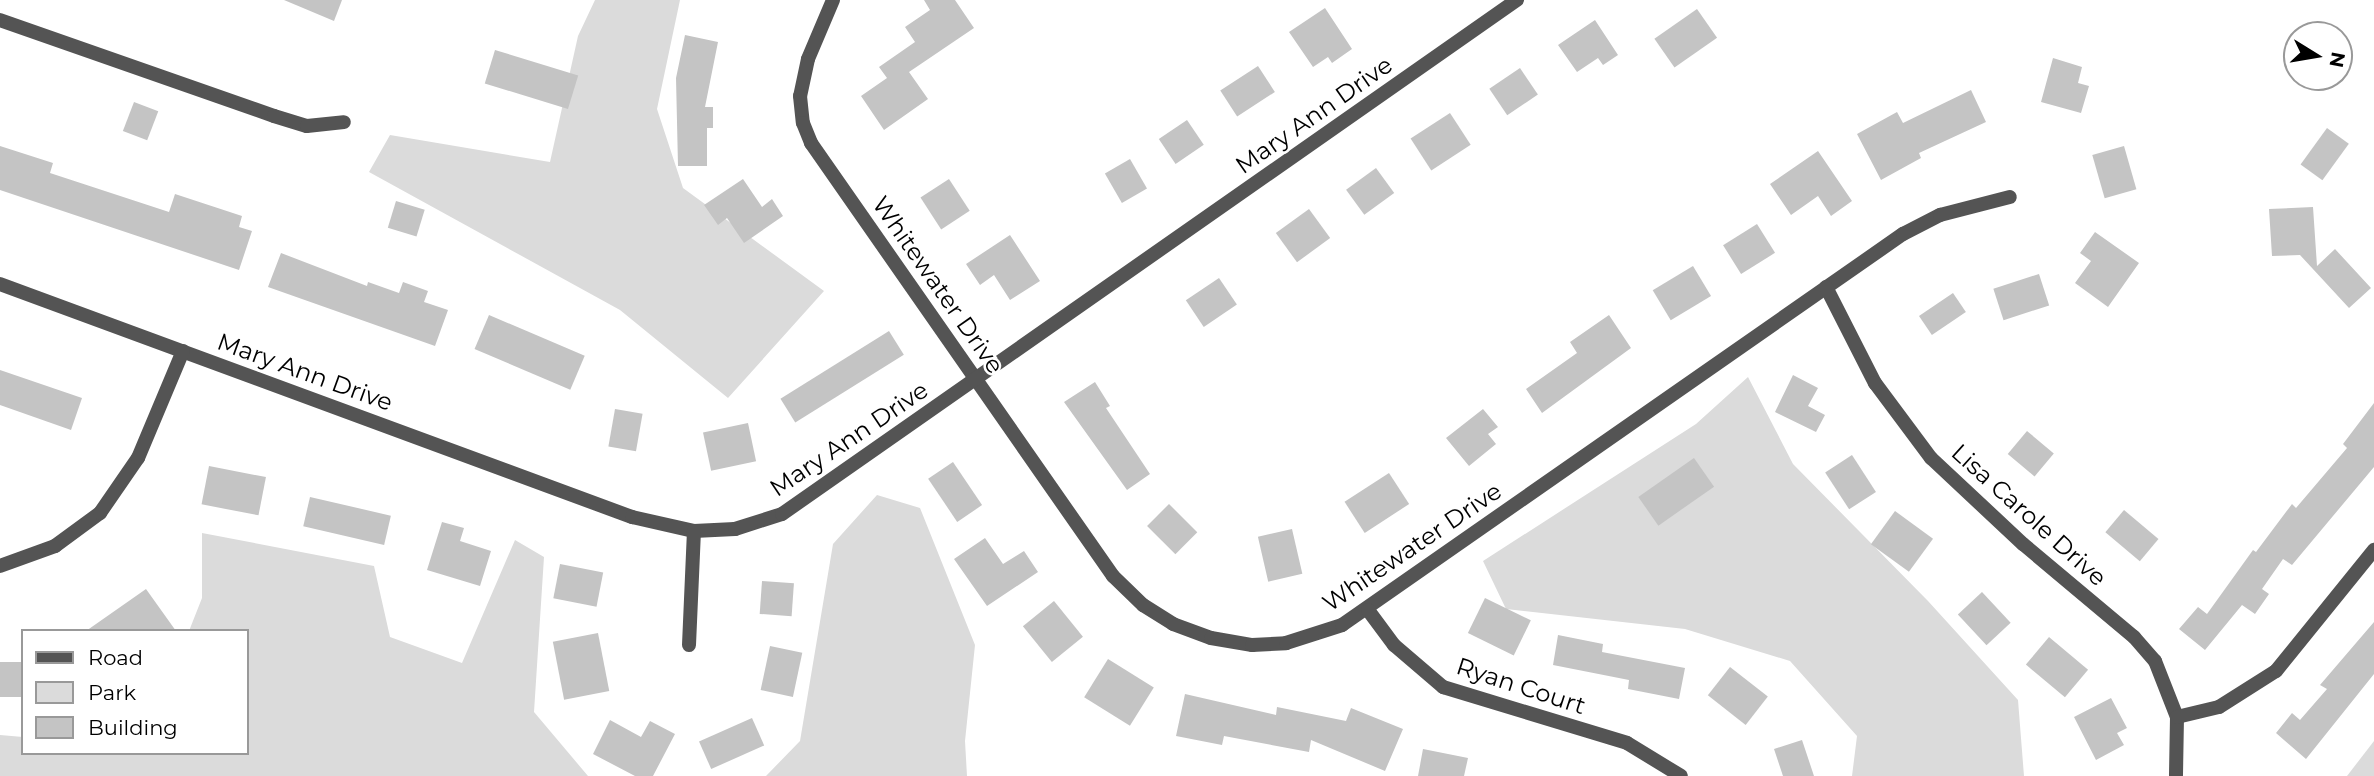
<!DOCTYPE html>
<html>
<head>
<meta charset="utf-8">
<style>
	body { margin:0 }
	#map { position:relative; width:2374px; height:776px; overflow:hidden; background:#fff; font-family:Montserrat,sans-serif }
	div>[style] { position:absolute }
	.green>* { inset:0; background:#dbdbdb }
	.building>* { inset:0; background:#c4c4c4; transform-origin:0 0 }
	.street>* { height:14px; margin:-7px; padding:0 7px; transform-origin:7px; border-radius:7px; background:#545454 }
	span { translate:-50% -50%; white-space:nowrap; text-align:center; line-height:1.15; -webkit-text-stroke:5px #fff; paint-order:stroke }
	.street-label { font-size:24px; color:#000 }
	.legend { position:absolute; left:21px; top:629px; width:228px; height:126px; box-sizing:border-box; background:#fff; border:2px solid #999; margin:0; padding:9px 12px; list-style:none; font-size:21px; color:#000 }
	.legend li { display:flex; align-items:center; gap:14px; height:35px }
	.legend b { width:35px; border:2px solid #999 }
	.north { position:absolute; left:2283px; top:21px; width:70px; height:70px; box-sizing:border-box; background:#fff; border:2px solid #999; border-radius:50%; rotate:101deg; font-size:19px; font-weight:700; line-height:28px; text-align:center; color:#000 }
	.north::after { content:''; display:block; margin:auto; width:24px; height:32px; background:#000; clip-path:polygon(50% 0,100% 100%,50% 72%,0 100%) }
</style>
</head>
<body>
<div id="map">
	<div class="green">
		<div style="clip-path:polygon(595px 0,680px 0,657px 109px,683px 188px,824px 291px,728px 398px,620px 310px,369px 172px,390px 135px,550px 162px,578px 36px)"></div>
		<div style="clip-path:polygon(1748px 377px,1793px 464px,1928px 601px,2018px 700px,2024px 776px,1852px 776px,1857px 736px,1790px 661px,1685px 629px,1506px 609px,1483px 561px,1696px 424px)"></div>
		<div style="clip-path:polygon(877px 495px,920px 508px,975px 645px,965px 741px,967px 776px,766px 776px,800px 741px,833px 544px)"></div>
		<div style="clip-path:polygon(202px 533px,374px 566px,390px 637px,462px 663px,515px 540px,544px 557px,534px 712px,588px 776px,0 776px,0 735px,23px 737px,23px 753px,247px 753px,247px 631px,189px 631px,202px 598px)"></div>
		<div style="clip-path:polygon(2374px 741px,2374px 776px,2347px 776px)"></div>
	</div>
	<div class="building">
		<div style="clip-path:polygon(284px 0,342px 0,334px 21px)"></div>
		<div style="clip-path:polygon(924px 0,955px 0,974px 28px,909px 72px,928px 99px,884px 130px,861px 96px,887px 78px,879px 67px,915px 42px,905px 27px,930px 10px)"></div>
		<div style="clip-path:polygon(1325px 8px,1352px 49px,1332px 63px,1328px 57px,1313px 67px,1289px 32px)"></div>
		<div style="left:1697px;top:9px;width:35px;height:52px;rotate:55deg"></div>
		<div style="clip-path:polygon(1595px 20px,1618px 55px,1603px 65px,1598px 58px,1577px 72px,1558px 45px)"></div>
		<div style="clip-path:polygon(685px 35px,718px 42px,705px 107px,713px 107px,713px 128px,707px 128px,707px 166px,678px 166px,676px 78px)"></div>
		<div style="left:495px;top:50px;width:87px;height:35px;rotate:17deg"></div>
		<div style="clip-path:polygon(2053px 58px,2082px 67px,2078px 83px,2089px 86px,2081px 113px,2041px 102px)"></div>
		<div style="left:1258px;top:66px;width:31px;height:45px;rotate:57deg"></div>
		<div style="left:1520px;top:68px;width:32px;height:37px;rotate:56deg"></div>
		<div style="clip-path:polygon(1971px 90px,1986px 122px,1919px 153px,1921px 158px,1881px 180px,1857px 134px,1897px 112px,1903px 123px)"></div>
		<div style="left:134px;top:102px;width:26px;height:31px;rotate:21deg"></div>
		<div style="left:1450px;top:113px;width:38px;height:47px;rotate:57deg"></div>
		<div style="left:1187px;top:120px;width:30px;height:34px;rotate:56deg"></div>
		<div style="left:2327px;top:128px;width:27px;height:45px;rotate:36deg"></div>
		<div style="clip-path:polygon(0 146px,53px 163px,50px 173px,169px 212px,175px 194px,242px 216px,239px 227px,252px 231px,239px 270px,0 190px)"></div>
		<div style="left:2124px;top:146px;width:45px;height:33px;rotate:74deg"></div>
		<div style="clip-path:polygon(1818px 151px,1852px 201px,1831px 216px,1818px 196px,1791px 215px,1770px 184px)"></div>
		<div style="left:1130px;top:159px;width:34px;height:29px;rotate:60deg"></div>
		<div style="left:1376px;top:168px;width:31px;height:37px;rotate:54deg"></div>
		<div style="clip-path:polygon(743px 179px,762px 207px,772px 199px,783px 216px,744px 243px,727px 218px,718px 225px,704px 205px)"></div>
		<div style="left:949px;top:179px;width:38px;height:34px;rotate:57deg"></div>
		<div style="left:396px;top:201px;width:30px;height:28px;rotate:17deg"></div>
		<div style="clip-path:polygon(2313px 207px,2317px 266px,2335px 249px,2371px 288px,2349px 308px,2300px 255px,2272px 256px,2269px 209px)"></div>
		<div style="left:1309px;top:209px;width:36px;height:41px;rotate:54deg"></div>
		<div style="left:1757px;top:224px;width:34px;height:40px;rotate:58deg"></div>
		<div style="clip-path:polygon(2095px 232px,2139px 263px,2108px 307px,2075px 283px,2091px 261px,2080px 253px)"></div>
		<div style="clip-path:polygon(1010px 235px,1040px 281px,1010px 300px,994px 275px,980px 285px,966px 264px)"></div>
		<div style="clip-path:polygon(281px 253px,367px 286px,368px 282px,399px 293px,403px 282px,428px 291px,424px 302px,448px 310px,435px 346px,268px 287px)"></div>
		<div style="left:1693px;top:266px;width:35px;height:47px;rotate:59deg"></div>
		<div style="left:2039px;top:274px;width:33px;height:48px;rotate:72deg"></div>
		<div style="left:1219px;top:278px;width:32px;height:40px;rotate:56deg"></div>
		<div style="left:1953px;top:293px;width:23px;height:41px;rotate:56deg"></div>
		<div style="left:489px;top:315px;width:104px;height:37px;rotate:23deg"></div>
		<div style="clip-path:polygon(1609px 315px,1631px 348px,1542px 413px,1526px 389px,1577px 353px,1570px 342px)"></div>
		<div style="left:889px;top:331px;width:28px;height:128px;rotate:58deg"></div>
		<div style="clip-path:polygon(0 370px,82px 398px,71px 430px,0 405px)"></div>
		<div style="clip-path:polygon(1793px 375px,1818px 388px,1808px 406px,1825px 415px,1816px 432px,1775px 412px)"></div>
		<div style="clip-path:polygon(1095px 382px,1110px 406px,1106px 408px,1150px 474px,1127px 490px,1064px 402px)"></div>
		<div style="clip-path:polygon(2374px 403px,2374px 467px,2292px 565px,2283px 559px,2262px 589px,2269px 594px,2255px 614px,2242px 605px,2205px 650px,2179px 629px,2198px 607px,2207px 614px,2253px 550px,2256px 552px,2292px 504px,2296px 508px,2347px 448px,2343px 444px)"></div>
		<div style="left:615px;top:409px;width:28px;height:38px;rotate:10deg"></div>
		<div style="clip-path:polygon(1483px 409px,1498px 427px,1488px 434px,1496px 444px,1469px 466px,1446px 438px)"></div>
		<div style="left:748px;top:423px;width:39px;height:46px;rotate:78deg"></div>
		<div style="left:2027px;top:431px;width:35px;height:30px;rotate:40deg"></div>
		<div style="left:1852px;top:455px;width:44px;height:32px;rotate:57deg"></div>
		<div style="left:1694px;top:458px;width:35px;height:68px;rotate:55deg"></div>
		<div style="left:953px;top:462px;width:52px;height:30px;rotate:56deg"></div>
		<div style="left:209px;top:466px;width:58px;height:39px;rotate:11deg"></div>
		<div style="left:1389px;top:473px;width:37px;height:53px;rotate:57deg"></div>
		<div style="left:310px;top:497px;width:83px;height:30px;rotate:13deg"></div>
		<div style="left:1169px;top:504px;width:40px;height:31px;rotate:45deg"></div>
		<div style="left:2124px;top:510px;width:45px;height:29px;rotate:40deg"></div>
		<div style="left:1895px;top:511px;width:47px;height:41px;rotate:36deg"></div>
		<div style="clip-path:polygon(442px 522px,464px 528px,460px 541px,491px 551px,480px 586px,427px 570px)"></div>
		<div style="left:1292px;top:529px;width:46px;height:35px;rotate:77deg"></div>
		<div style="clip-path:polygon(985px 538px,1003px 564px,1024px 551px,1038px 572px,987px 606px,954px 559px)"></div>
		<div style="left:560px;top:564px;width:44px;height:35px;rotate:11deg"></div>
		<div style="left:762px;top:581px;width:32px;height:33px;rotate:4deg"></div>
		<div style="clip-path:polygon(146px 589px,176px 631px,86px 631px)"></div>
		<div style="left:1982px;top:592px;width:42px;height:33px;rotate:47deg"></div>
		<div style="left:1485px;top:598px;width:51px;height:39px;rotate:26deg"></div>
		<div style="left:1054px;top:601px;width:46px;height:40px;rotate:51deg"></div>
		<div style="clip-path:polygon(2374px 622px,2374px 674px,2306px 759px,2276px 733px,2292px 713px,2300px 720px,2327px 689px,2320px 685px)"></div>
		<div style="left:598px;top:633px;width:59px;height:46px;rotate:79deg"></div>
		<div style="clip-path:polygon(1558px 635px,1603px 644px,1602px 652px,1685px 668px,1679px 699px,1628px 689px,1629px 680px,1553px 665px)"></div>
		<div style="left:2049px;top:637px;width:51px;height:36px;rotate:40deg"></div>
		<div style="left:770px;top:646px;width:33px;height:45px;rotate:12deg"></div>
		<div style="left:1108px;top:659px;width:54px;height:45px;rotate:32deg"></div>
		<div style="left:23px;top:662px;width:35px;height:23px;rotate:90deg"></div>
		<div style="left:1730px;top:667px;width:48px;height:36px;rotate:38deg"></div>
		<div style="clip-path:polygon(1185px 694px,1276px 715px,1277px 707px,1346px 721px,1351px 708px,1403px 729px,1385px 771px,1311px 740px,1309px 752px,1224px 736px,1222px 745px,1176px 736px)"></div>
		<div style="clip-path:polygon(2111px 698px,2127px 728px,2117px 733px,2124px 745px,2096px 760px,2074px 717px)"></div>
		<div style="left:752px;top:718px;width:30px;height:58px;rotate:66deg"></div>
		<div style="clip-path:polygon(610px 720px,641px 737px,650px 721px,675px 734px,653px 776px,635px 776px,593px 754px)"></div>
		<div style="clip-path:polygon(1802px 740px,1814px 776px,1783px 776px,1774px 749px)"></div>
		<div style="clip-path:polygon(1423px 749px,1468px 758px,1464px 776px,1418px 776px)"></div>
	</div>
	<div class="street">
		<div style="left:833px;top:0;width:64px;rotate:113deg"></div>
		<div style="left:808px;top:59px;width:38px;rotate:102deg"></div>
		<div style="left:800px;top:96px;width:27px;rotate:84deg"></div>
		<div style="left:803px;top:123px;width:22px;rotate:68deg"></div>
		<div style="left:811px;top:143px;width:528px;rotate:55.11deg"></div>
		<div style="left:1113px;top:576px;width:42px;rotate:44deg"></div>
		<div style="left:1143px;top:605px;width:36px;rotate:32deg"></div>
		<div style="left:1173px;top:624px;width:40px;rotate:20.2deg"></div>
		<div style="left:1211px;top:638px;width:42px;rotate:9.7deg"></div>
		<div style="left:1252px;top:645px;width:34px;rotate:-3deg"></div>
		<div style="left:1286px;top:643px;width:59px;rotate:-17.8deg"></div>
		<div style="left:1342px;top:625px;width:684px;rotate:-34.88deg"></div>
		<div style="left:1903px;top:234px;width:42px;rotate:-27.2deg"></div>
		<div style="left:1940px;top:215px;width:72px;rotate:-14.4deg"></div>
		<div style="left:0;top:20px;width:290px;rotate:19.3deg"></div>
		<div style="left:274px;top:116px;width:34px;rotate:17deg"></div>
		<div style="left:307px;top:126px;width:37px;rotate:-6deg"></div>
		<div style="left:0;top:284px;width:674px;rotate:20.24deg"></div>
		<div style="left:632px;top:517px;width:64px;rotate:12.7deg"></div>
		<div style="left:694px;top:531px;width:41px;rotate:-2.8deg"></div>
		<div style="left:735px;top:529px;width:49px;rotate:-17.7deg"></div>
		<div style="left:782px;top:514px;width:897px;rotate:-34.97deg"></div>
		<div style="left:1826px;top:287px;width:108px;rotate:63deg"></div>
		<div style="left:1875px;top:383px;width:94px;rotate:53.3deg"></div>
		<div style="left:1931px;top:458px;width:126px;rotate:43.1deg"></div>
		<div style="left:2023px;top:544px;width:145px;rotate:40deg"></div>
		<div style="left:2134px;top:637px;width:32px;rotate:49deg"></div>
		<div style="left:2155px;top:661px;width:60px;rotate:68.6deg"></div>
		<div style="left:2177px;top:717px;width:59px;rotate:91deg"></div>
		<div style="left:0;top:566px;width:59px;rotate:-20deg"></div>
		<div style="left:55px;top:546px;width:56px;rotate:-36.3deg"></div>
		<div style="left:100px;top:513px;width:67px;rotate:-55.4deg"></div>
		<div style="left:138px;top:458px;width:116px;rotate:-67.2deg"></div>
		<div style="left:1368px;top:610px;width:44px;rotate:53.4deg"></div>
		<div style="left:1394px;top:645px;width:65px;rotate:40.6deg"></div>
		<div style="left:1443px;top:687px;width:192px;rotate:16.9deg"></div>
		<div style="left:1627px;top:743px;width:63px;rotate:31.4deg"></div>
		<div style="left:689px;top:645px;width:114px;rotate:-87.5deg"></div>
		<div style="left:2177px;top:717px;width:43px;rotate:-13.4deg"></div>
		<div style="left:2219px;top:707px;width:67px;rotate:-32.3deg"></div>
		<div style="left:2276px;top:671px;width:156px;rotate:-51deg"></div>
	</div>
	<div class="street-label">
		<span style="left:1314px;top:115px;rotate:-35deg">Mary Ann Drive</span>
		<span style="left:938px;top:285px;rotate:55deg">Whitewater Drive</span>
		<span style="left:305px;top:372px;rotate:20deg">Mary Ann Drive</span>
		<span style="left:849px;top:439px;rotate:-34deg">Mary Ann Drive</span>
		<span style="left:2029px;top:515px;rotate:42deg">Lisa Carole Drive</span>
		<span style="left:1412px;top:547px;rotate:-34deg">Whitewater Drive</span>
		<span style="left:1521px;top:686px;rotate:18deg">Ryan Court</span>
	</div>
	<ul class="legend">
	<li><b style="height:9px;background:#545454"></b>Road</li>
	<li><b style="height:19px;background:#dbdbdb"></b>Park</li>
	<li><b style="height:19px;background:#c4c4c4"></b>Building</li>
	</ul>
	<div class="north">N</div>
</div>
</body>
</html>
